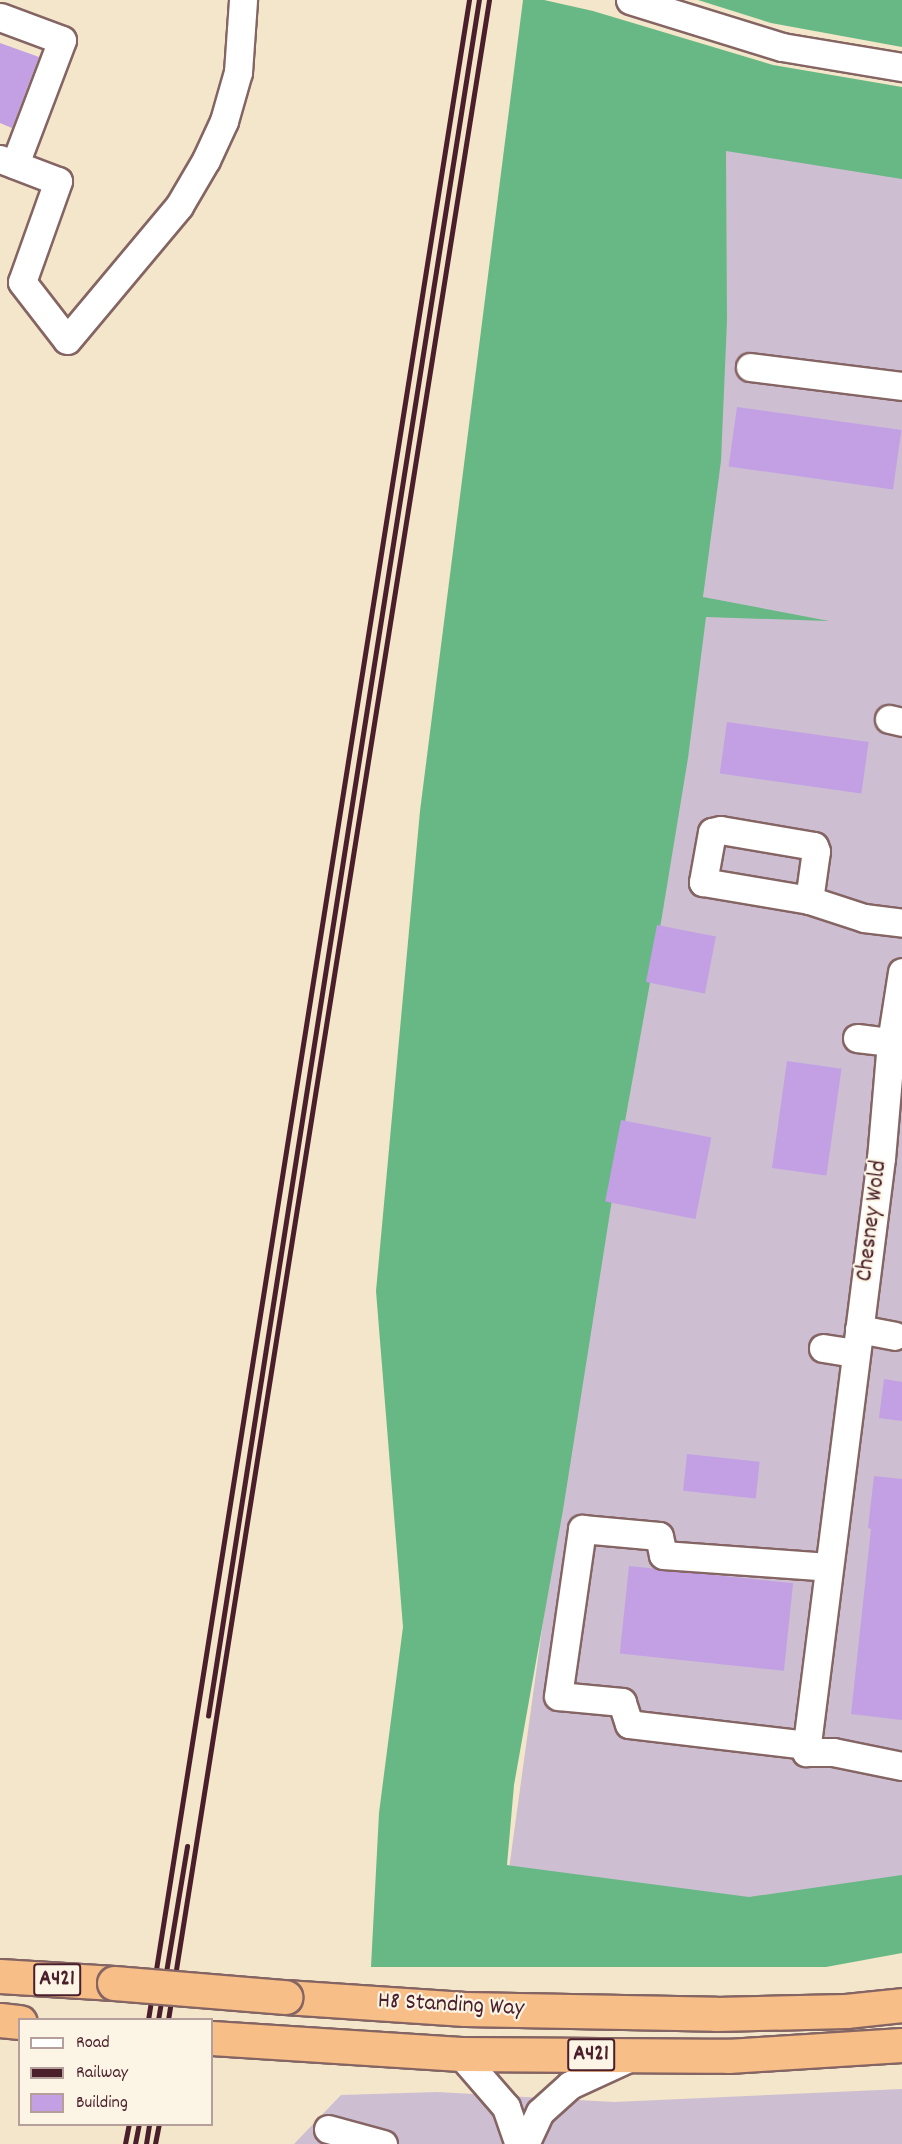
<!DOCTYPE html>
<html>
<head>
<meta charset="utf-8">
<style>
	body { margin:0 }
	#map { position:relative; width:902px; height:2144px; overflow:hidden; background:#f3e6ca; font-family:Dekko,sans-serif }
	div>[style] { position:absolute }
	.industrial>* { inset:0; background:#cdbed2 }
	.forest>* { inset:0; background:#67b885 }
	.building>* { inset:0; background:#c2a0e3; transform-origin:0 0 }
	.roads { filter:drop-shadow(2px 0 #856563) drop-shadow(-2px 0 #856563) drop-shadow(0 2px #856563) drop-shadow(0 -2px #856563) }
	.minor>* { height:27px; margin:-13.5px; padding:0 13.5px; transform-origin:13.5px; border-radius:13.5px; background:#fff }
	.highway>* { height:33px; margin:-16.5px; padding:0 16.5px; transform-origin:16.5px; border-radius:16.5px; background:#f7be87 }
	.rail>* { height:4.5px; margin:-2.25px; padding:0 2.25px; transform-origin:2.25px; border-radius:2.25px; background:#4a1f2b }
	.bridges { filter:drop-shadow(2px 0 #856563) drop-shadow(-2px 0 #856563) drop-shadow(0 2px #856563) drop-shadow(0 -2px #856563) }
	.highway-bridge>* { height:33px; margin:-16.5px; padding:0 16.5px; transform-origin:16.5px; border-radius:16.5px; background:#f7be87 }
	span { translate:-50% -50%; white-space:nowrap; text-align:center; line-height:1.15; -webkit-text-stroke:4.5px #fcf5e5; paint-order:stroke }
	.shield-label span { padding:2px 4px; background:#fcf5e5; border:2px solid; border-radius:4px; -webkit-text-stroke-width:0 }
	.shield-label { font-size:22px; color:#4a1f2b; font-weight:700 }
	.street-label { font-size:24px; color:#4a1f2b }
	.legend { position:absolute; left:18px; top:2018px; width:195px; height:108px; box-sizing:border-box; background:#fcf5e5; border:2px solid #b59f9b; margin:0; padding:8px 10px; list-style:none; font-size:18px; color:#4a1f2b }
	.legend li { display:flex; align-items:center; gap:12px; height:30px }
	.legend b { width:30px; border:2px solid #b59f9b }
</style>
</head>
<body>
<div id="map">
	<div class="industrial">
		<div style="clip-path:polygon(902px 121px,902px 1879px,747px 1899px,509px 1869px,600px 1208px,702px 616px,726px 151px)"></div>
		<div style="clip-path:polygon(902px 2089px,902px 2144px,294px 2144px,341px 2095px,437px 2092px,614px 2102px)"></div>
	</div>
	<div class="forest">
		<div style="clip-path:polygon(523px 0,544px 0,593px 11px,773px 65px,902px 87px,902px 179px,726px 151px,727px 320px,721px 461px,703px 597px,829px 621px,706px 617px,688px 758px,662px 916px,620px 1149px,563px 1510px,514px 1785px,507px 1865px,749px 1897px,902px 1875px,902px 1953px,826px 1967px,371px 1967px,379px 1813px,403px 1627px,376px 1291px,420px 811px)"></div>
		<div style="clip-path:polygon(698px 0,902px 0,902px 47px,771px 23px)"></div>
	</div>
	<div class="building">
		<div style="clip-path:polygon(0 43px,39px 57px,12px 128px,0 123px)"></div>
		<div style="left:737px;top:407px;width:166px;height:60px;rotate:8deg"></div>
		<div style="left:727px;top:722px;width:143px;height:52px;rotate:8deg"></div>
		<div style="left:657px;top:925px;width:60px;height:58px;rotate:11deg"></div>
		<div style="left:787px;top:1061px;width:55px;height:108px;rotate:8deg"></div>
		<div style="left:621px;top:1120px;width:92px;height:83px;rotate:11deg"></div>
		<div style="clip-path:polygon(884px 1379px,902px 1382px,902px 1421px,879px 1418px)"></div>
		<div style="left:687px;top:1454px;width:73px;height:37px;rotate:6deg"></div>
		<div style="clip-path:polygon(874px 1476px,902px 1479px,902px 1720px,851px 1714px,871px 1529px,868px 1528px)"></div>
		<div style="left:629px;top:1566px;width:165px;height:88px;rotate:6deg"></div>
	</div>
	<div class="roads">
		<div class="minor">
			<div style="left:630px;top:0;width:159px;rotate:17.2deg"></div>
			<div style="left:782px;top:47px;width:122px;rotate:9.5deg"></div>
			<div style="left:0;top:17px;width:66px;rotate:20.4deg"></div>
			<div style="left:62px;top:40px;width:133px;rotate:110.8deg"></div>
			<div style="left:0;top:159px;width:62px;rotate:20.8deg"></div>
			<div style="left:58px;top:181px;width:107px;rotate:109.6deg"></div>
			<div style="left:22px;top:282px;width:73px;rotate:52.2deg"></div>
			<div style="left:67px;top:340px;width:175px;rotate:-50.1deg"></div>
			<div style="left:179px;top:206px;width:53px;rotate:-59.6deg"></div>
			<div style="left:206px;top:160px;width:43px;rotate:-65.2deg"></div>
			<div style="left:224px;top:121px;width:51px;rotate:-74.1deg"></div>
			<div style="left:238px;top:72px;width:72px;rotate:-86deg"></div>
			<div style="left:750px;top:367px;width:153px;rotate:7.1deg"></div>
			<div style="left:889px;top:719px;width:13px;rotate:13deg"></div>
			<div style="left:809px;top:900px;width:49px;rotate:-81.9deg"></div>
			<div style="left:816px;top:851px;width:5px;rotate:-112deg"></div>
			<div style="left:814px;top:846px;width:95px;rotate:-170.3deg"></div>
			<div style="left:720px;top:830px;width:8px;rotate:166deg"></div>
			<div style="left:712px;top:832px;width:51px;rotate:100.2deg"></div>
			<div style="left:703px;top:882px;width:108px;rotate:9.6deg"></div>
			<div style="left:809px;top:900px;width:58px;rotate:18.1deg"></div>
			<div style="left:864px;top:918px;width:38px;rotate:7deg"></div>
			<div style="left:902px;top:972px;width:71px;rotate:98.9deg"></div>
			<div style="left:891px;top:1042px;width:116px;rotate:94.9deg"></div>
			<div style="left:881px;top:1158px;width:599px;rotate:97.2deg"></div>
			<div style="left:806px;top:1752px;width:27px"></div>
			<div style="left:833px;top:1752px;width:70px;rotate:11.5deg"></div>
			<div style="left:857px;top:1038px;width:34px;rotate:7deg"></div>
			<div style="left:859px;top:1329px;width:36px;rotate:11deg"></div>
			<div style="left:823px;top:1348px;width:31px;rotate:9deg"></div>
			<div style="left:807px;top:1745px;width:179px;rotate:-173.3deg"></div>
			<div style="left:629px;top:1724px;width:23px;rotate:-108deg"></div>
			<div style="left:622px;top:1702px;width:64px;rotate:-174.6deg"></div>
			<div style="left:558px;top:1696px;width:169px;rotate:-81.8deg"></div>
			<div style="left:582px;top:1529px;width:77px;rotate:5.2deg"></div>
			<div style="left:659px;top:1536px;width:19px;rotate:78deg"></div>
			<div style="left:663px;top:1555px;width:166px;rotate:4.1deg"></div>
			<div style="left:460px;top:2054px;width:70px;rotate:49deg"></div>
			<div style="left:506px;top:2107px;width:39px;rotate:71deg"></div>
			<div style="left:328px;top:2129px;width:57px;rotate:15.3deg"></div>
			<div style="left:525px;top:2144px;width:35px;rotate:-65deg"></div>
			<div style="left:540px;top:2112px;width:40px;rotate:-42deg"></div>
			<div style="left:570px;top:2085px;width:67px;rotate:-24.7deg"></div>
		</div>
		<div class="highway">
			<div style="left:0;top:1976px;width:114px;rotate:3.5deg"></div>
			<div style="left:285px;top:1997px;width:180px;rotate:3.8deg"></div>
			<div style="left:465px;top:2009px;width:251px;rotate:1.1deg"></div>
			<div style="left:716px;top:2014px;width:130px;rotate:-1.3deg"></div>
			<div style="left:846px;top:2011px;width:56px;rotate:-6.1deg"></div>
			<div style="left:0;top:2020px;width:20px;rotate:6deg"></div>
			<div style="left:212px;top:2038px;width:249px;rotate:3.7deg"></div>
			<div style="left:460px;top:2054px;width:268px;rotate:0.4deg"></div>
			<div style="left:728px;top:2056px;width:174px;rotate:-3.6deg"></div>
		</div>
	</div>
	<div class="rail">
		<div style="left:208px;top:1716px;width:1737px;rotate:-81.03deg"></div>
		<div style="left:148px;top:2020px;width:2045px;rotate:-80.97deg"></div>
		<div style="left:158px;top:2020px;width:176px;rotate:-80.5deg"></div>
		<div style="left:168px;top:2020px;width:2045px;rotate:-80.97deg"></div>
		<div style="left:125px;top:2144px;width:20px;rotate:-79deg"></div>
		<div style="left:135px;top:2144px;width:20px;rotate:-79deg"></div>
		<div style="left:146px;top:2144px;width:20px;rotate:-81deg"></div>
		<div style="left:155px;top:2144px;width:20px;rotate:-79deg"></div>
	</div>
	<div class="bridges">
		<div class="highway-bridge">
			<div style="left:114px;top:1983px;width:172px;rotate:4.7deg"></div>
		</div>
	</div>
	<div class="shield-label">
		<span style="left:57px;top:1980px">A421</span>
		<span style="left:591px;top:2055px">A421</span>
	</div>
	<div class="street-label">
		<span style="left:873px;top:1221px;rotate:-83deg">Chesney Wold</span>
		<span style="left:451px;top:2006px;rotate:3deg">H8 Standing Way</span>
	</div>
	<ul class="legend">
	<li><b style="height:8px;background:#fff"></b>Road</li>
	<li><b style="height:8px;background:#4a1f2b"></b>Railway</li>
	<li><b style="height:16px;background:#c2a0e3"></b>Building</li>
	</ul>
</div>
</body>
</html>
